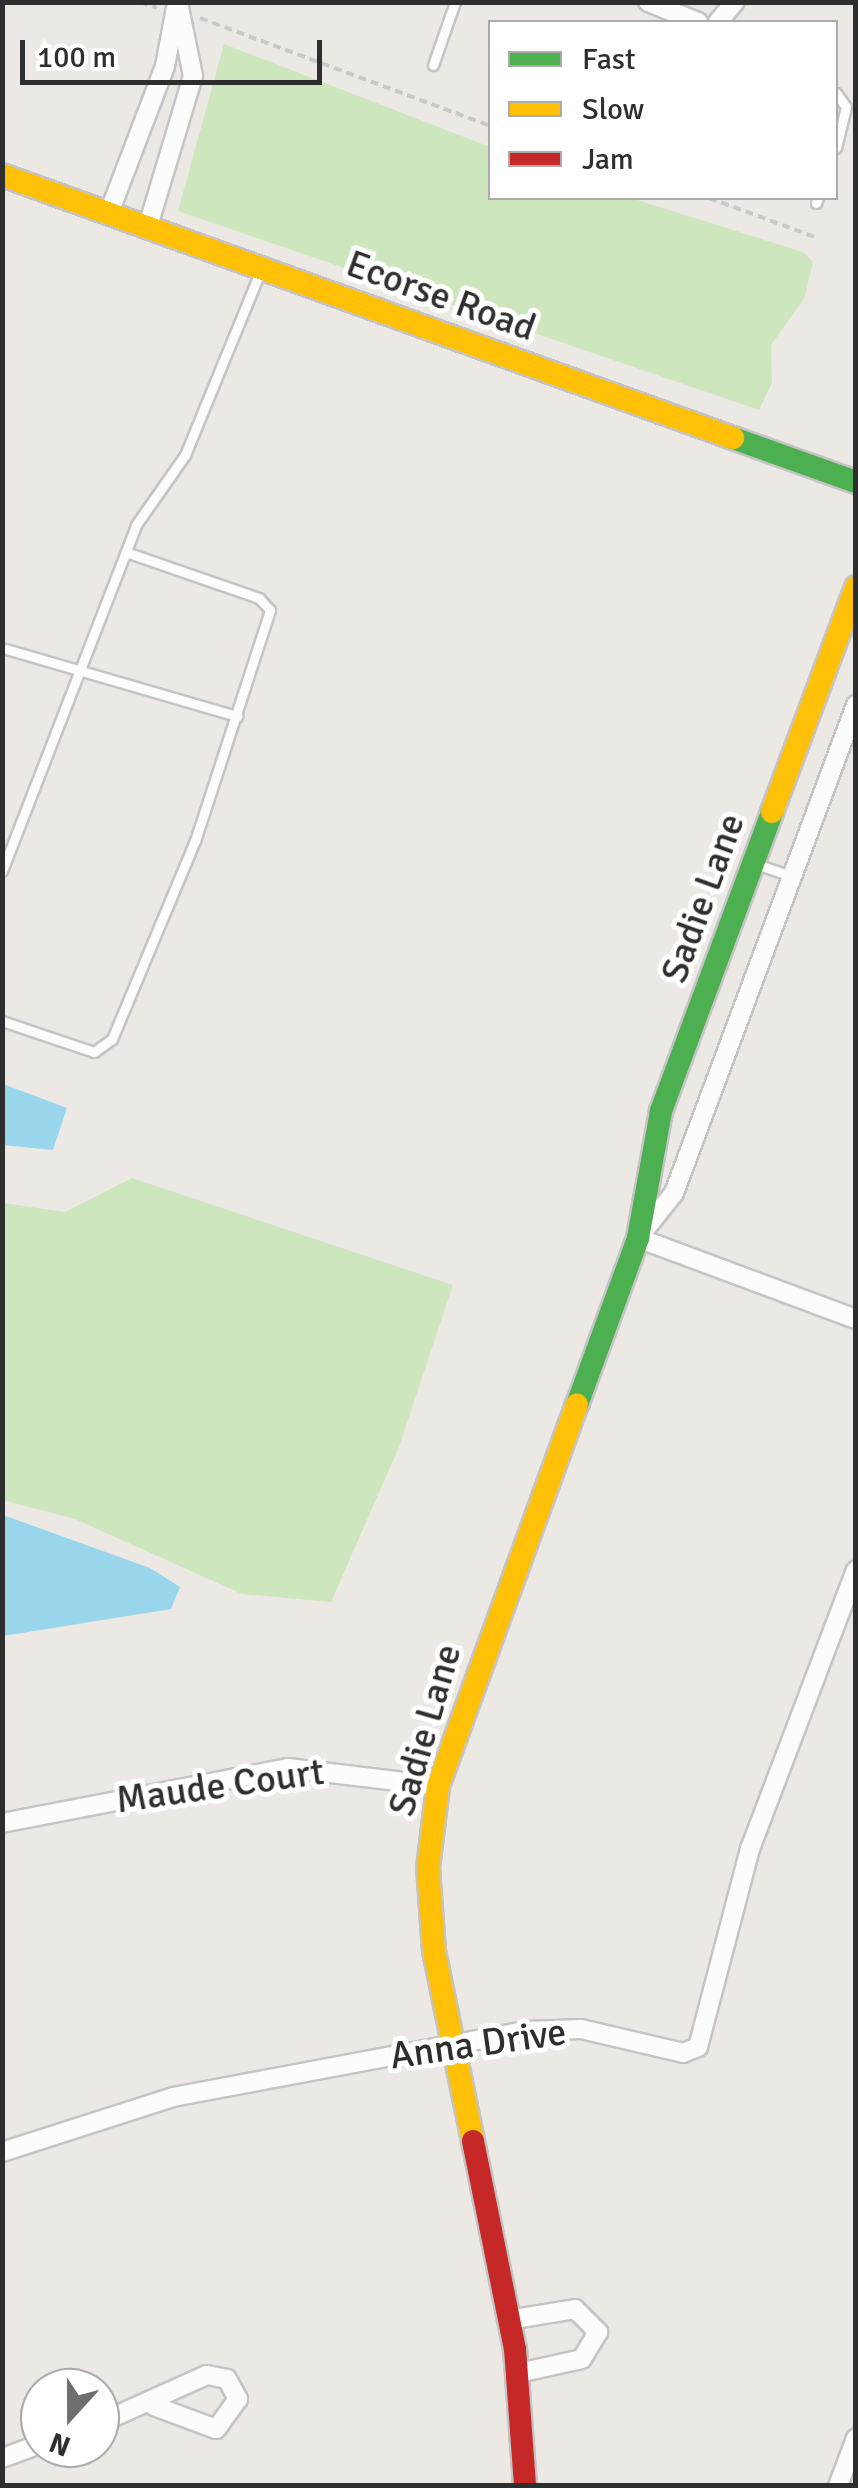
<!DOCTYPE html>
<html>
<head>
<meta charset="utf-8">
<style>
	body { margin:0 }
	#map { position:relative; width:858px; height:2488px; overflow:hidden; background:#ece8e4; font-family:Signika,sans-serif }
	div>[style] { position:absolute }
	.green>* { inset:0; background:#cee6be }
	.water>* { inset:0; background:#99d6ec }
	.path>* { height:4px; margin-top:-2px; transform-origin:0; background:repeating-linear-gradient(90deg,#c9c9c8 0 8px,transparent 0 13px) }
	.roads { filter:drop-shadow(2px 0 #c5c4c5) drop-shadow(-2px 0 #c5c4c5) drop-shadow(0 2px #c5c4c5) drop-shadow(0 -2px #c5c4c5) }
	.lane>* { height:9px; margin:-4.5px; padding:0 4.5px; transform-origin:4.5px; border-radius:4.5px; background:#fcfcfb }
	.street>* { height:18px; margin:-9px; padding:0 9px; transform-origin:9px; border-radius:9px; background:#fcfcfb }
	.fast>* { height:22px; margin:-11px; padding:0 11px; transform-origin:11px; border-radius:11px; background:#4caf50 }
	.slow>* { height:22px; margin:-11px; padding:0 11px; transform-origin:11px; border-radius:11px; background:#ffc107 }
	.jam>* { height:22px; margin:-11px; padding:0 11px; transform-origin:11px; border-radius:11px; background:#c62828 }
	span { translate:-50% -50%; white-space:nowrap; text-align:center; line-height:1.15; -webkit-text-stroke:10px #fff; paint-order:stroke }
	.street-label { font-size:38px; color:#2e2e2e }
	.frame { position:absolute; inset:0; border:5px solid #2e2e2e; pointer-events:none }
	.legend { position:absolute; left:488px; top:20px; width:350px; height:180px; box-sizing:border-box; background:#fff; border:2px solid #ababab; margin:0; padding:12px 18px; list-style:none; font-size:30px; color:#2e2e2e }
	.legend li { display:flex; align-items:center; gap:20px; height:50px }
	.legend b { width:50px; border:2px solid #ababab }
	.north { position:absolute; left:20px; top:2368px; width:100px; height:100px; box-sizing:border-box; background:#fff; border:2px solid #ababab; border-radius:50%; rotate:201deg; font-size:28px; font-weight:700; line-height:40px; text-align:center; color:#2e2e2e }
	.north::after { content:''; display:block; margin:auto; width:35px; height:45px; background:#706f6e; clip-path:polygon(50% 0,100% 100%,50% 72%,0 100%) }
	.scale { position:absolute; left:20px; top:40px; width:302px; height:45px; box-sizing:border-box; border:5px solid #2e2e2e; border-top:0; padding-left:12px; font-size:30px; line-height:35px; white-space:nowrap; color:#2e2e2e; -webkit-text-stroke:8px #fff; paint-order:stroke }
</style>
</head>
<body>
<div id="map">
	<div class="green">
		<div style="clip-path:polygon(224px 44px,490px 147px,490px 198px,631px 198px,803px 252px,813px 262px,804px 299px,771px 345px,772px 383px,759px 410px,178px 211px)"></div>
		<div style="clip-path:polygon(132px 1178px,453px 1285px,399px 1447px,331px 1602px,242px 1594px,75px 1519px,3px 1500px,3px 1203px,65px 1212px)"></div>
	</div>
	<div class="water">
		<div style="clip-path:polygon(3px 1084px,67px 1108px,53px 1150px,3px 1145px)"></div>
		<div style="clip-path:polygon(3px 1515px,150px 1568px,180px 1587px,171px 1609px,3px 1636px)"></div>
	</div>
	<div class="path">
		<div style="left:140px;top:2px;width:18px;rotate:19deg"></div>
		<div style="left:200px;top:18px;width:309px;rotate:20.4deg"></div>
		<div style="left:709px;top:198px;width:116px;rotate:20.2deg"></div>
	</div>
	<div class="roads">
		<div class="lane">
			<div style="left:433px;top:65px;width:67px;rotate:-70.8deg"></div>
			<div style="left:836px;top:93px;width:17px;rotate:54deg"></div>
			<div style="left:846px;top:107px;width:42px;rotate:103.7deg"></div>
			<div style="left:816px;top:203px;width:5px;rotate:-68deg"></div>
			<div style="left:6px;top:649px;width:241px;rotate:16.2deg"></div>
			<div style="left:756px;top:864px;width:37px;rotate:19deg"></div>
			<div style="left:2px;top:871px;width:371px;rotate:-68.8deg"></div>
			<div style="left:136px;top:525px;width:85px;rotate:-55deg"></div>
			<div style="left:185px;top:455px;width:200px;rotate:-67.7deg"></div>
			<div style="left:2px;top:1021px;width:97px;rotate:18.6deg"></div>
			<div style="left:94px;top:1052px;width:22px;rotate:-36deg"></div>
			<div style="left:112px;top:1039px;width:215px;rotate:-67.3deg"></div>
			<div style="left:195px;top:841px;width:243px;rotate:-72deg"></div>
			<div style="left:270px;top:610px;width:16px;rotate:-133deg"></div>
			<div style="left:259px;top:598px;width:141px;rotate:-160.9deg"></div>
		</div>
		<div class="street">
			<div style="left:648px;top:2px;width:54px;rotate:21.8deg"></div>
			<div style="left:718px;top:22px;width:26px;rotate:-50deg"></div>
			<div style="left:109px;top:213px;width:157px;rotate:-69.1deg"></div>
			<div style="left:165px;top:66px;width:59px;rotate:-79.3deg"></div>
			<div style="left:148px;top:226px;width:157px;rotate:-73.3deg"></div>
			<div style="left:193px;top:76px;width:76px;rotate:-101.5deg"></div>
			<div style="left:638px;top:1238px;width:58px;rotate:-51.3deg"></div>
			<div style="left:674px;top:1193px;width:521px;rotate:-69.55deg"></div>
			<div style="left:638px;top:1238px;width:233px;rotate:20.4deg"></div>
			<div style="left:2px;top:1823px;width:291px;rotate:-10.9deg"></div>
			<div style="left:288px;top:1768px;width:151px;rotate:6.8deg"></div>
			<div style="left:2px;top:2152px;width:180px;rotate:-17.8deg"></div>
			<div style="left:173px;top:2097px;width:359px;rotate:-10.6deg"></div>
			<div style="left:526px;top:2031px;width:55px;rotate:-2.1deg"></div>
			<div style="left:581px;top:2029px;width:105px;rotate:13.2deg"></div>
			<div style="left:683px;top:2053px;width:16px;rotate:-22deg"></div>
			<div style="left:698px;top:2047px;width:205px;rotate:-75.3deg"></div>
			<div style="left:750px;top:1849px;width:298px;rotate:-69.2deg"></div>
			<div style="left:508px;top:2320px;width:68px;rotate:-9.3deg"></div>
			<div style="left:575px;top:2309px;width:33px;rotate:45deg"></div>
			<div style="left:598px;top:2332px;width:31px;rotate:121deg"></div>
			<div style="left:582px;top:2359px;width:65px;rotate:167.5deg"></div>
			<div style="left:100px;top:2423px;width:117px;rotate:-24.2deg"></div>
			<div style="left:207px;top:2375px;width:20px;rotate:11deg"></div>
			<div style="left:227px;top:2379px;width:23px;rotate:61deg"></div>
			<div style="left:238px;top:2399px;width:37px;rotate:126deg"></div>
			<div style="left:216px;top:2429px;width:66px;rotate:-159.6deg"></div>
			<div style="left:2px;top:2458px;width:40px;rotate:-20.2deg"></div>
			<div style="left:838px;top:2486px;width:51px;rotate:-69.4deg"></div>
		</div>
		<div class="fast">
			<div style="left:733px;top:438px;width:131px;rotate:19.7deg"></div>
			<div style="left:577px;top:1405px;width:178px;rotate:-69.9deg"></div>
			<div style="left:638px;top:1238px;width:129px;rotate:-79.7deg"></div>
			<div style="left:661px;top:1111px;width:319px;rotate:-69.6deg"></div>
		</div>
		<div class="slow">
			<div style="left:2px;top:175px;width:777px;rotate:19.79deg"></div>
			<div style="left:772px;top:812px;width:240px;rotate:-69.5deg"></div>
			<div style="left:473px;top:2141px;width:194px;rotate:-101.6deg"></div>
			<div style="left:434px;top:1951px;width:83px;rotate:-94.1deg"></div>
			<div style="left:428px;top:1868px;width:83px;rotate:-83deg"></div>
			<div style="left:438px;top:1786px;width:406px;rotate:-70deg"></div>
		</div>
		<div class="jam">
			<div style="left:473px;top:2141px;width:212px;rotate:78.6deg"></div>
			<div style="left:515px;top:2349px;width:137px;rotate:85.8deg"></div>
		</div>
	</div>
	<div class="street-label">
		<span style="left:441px;top:296px;rotate:20deg">Ecorse Road</span>
		<span style="left:703px;top:898px;rotate:-70deg">Sadie Lane</span>
		<span style="left:425px;top:1730px;rotate:-74deg">Sadie Lane</span>
		<span style="left:220px;top:1786px;rotate:-8deg">Maude Court</span>
		<span style="left:478px;top:2044px;rotate:-8deg">Anna Drive</span>
	</div>
	<div class="frame"></div>
	<ul class="legend">
	<li><b style="height:12px;background:#4caf50"></b>Fast</li>
	<li><b style="height:12px;background:#ffc107"></b>Slow</li>
	<li><b style="height:12px;background:#c62828"></b>Jam</li>
	</ul>
	<div class="north">N</div>
	<div class="scale">100 m</div>
</div>
</body>
</html>
